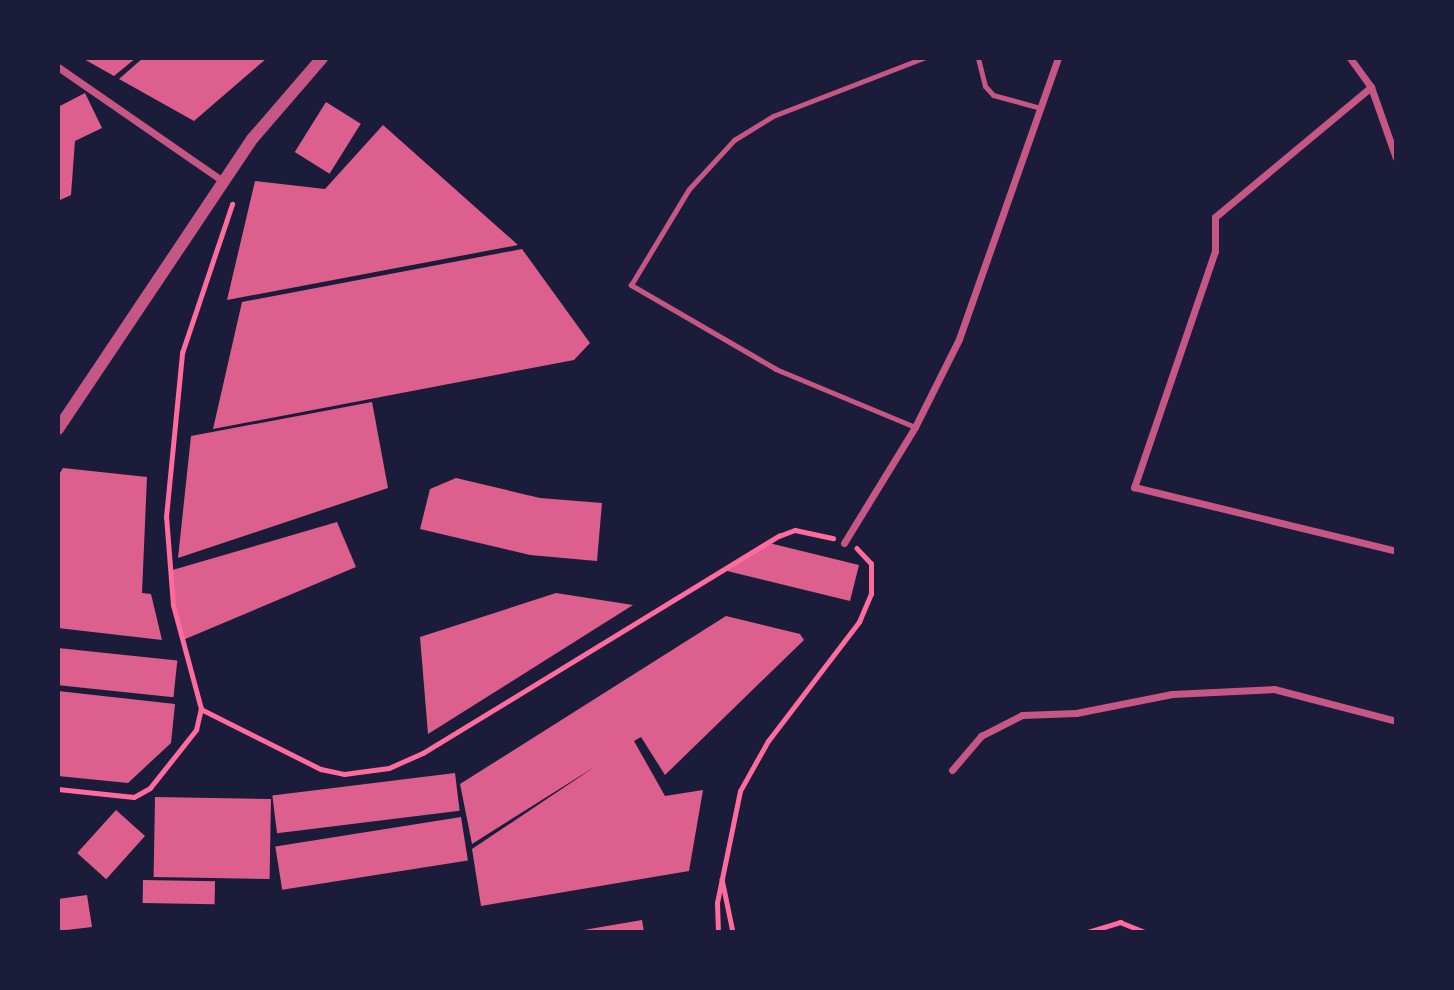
<!DOCTYPE html>
<html>
<head>
<meta charset="utf-8">
<style>
	body { margin:0 }
	#map { position:relative; width:1454px; height:990px; overflow:hidden; background:#1b1b3a; font-family:Arial,sans-serif }
	div>[style] { position:absolute }
	.building>* { inset:0; background:#dd5f8e; transform-origin:0 0 }
	.path>* { height:4.5px; margin:-2.25px; padding:0 2.25px; transform-origin:2.25px; border-radius:2.25px; background:#ff6b9d }
	.service>* { height:5px; margin:-2.5px; padding:0 2.5px; transform-origin:2.5px; border-radius:2.5px; background:#c65784 }
	.minor>* { height:7px; margin:-3.5px; padding:0 3.5px; transform-origin:3.5px; border-radius:3.5px; background:#c65784 }
	.tertiary>* { height:12px; margin:-6px; padding:0 6px; transform-origin:6px; border-radius:6px; background:#c65784 }
	span { translate:-50% -50%; white-space:nowrap; text-align:center; line-height:1.15; -webkit-text-stroke:7px #1b1b3a; paint-order:stroke }
	.frame { position:absolute; inset:0; border:60px solid #1b1b3a; pointer-events:none }
</style>
</head>
<body>
<div id="map">
	<div class="building">
		<div style="clip-path:polygon(82px 58px,136px 58px,114px 76px)"></div>
		<div style="clip-path:polygon(143px 58px,267px 58px,194px 121px,119px 79px)"></div>
		<div style="clip-path:polygon(85px 93px,102px 128px,75px 141px,71px 195px,58px 201px,58px 107px)"></div>
		<div style="left:326px;top:102px;width:41px;height:59px;rotate:32deg"></div>
		<div style="clip-path:polygon(383px 125px,518px 245px,227px 300px,255px 181px,325px 189px)"></div>
		<div style="clip-path:polygon(522px 249px,590px 343px,574px 360px,213px 429px,242px 302px)"></div>
		<div style="clip-path:polygon(372px 402px,388px 488px,178px 558px,191px 436px)"></div>
		<div style="clip-path:polygon(63px 468px,147px 477px,142px 593px,151px 594px,162px 640px,58px 628px,58px 476px)"></div>
		<div style="clip-path:polygon(456px 478px,540px 498px,602px 503px,597px 561px,530px 555px,420px 529px,430px 489px)"></div>
		<div style="clip-path:polygon(337px 522px,356px 567px,183px 640px,169px 571px)"></div>
		<div style="clip-path:polygon(769px 543px,859px 565px,850px 601px,727px 571px)"></div>
		<div style="clip-path:polygon(556px 593px,633px 605px,428px 734px,420px 637px)"></div>
		<div style="clip-path:polygon(726px 616px,800px 634px,804px 640px,665px 775px,641px 737px,634px 741px,665px 796px,703px 790px,689px 871px,481px 906px,472px 849px,596px 766px,472px 844px,460px 784px)"></div>
		<div style="left:58px;top:648px;width:120px;height:37px;rotate:6deg"></div>
		<div style="clip-path:polygon(58px 691px,175px 704px,171px 743px,128px 783px,58px 776px)"></div>
		<div style="left:455px;top:773px;width:38px;height:184px;rotate:83deg"></div>
		<div style="left:155px;top:797px;width:116px;height:80px;rotate:1deg"></div>
		<div style="left:116px;top:810px;width:39px;height:58px;rotate:42deg"></div>
		<div style="left:461px;top:817px;width:44px;height:188px;rotate:81deg"></div>
		<div style="left:143px;top:880px;width:72px;height:23px;rotate:1deg"></div>
		<div style="clip-path:polygon(87px 895px,92px 927px,58px 931px,58px 899px)"></div>
		<div style="clip-path:polygon(642px 920px,644px 932px,579px 932px,578px 931px)"></div>
	</div>
	<div class="path">
		<div style="left:201px;top:709px;width:134px;rotate:26.6deg"></div>
		<div style="left:321px;top:769px;width:24px;rotate:12deg"></div>
		<div style="left:344px;top:774px;width:45px;rotate:-7.6deg"></div>
		<div style="left:389px;top:768px;width:37px;rotate:-24deg"></div>
		<div style="left:423px;top:753px;width:417px;rotate:-31.4deg"></div>
		<div style="left:779px;top:536px;width:17px;rotate:-21deg"></div>
		<div style="left:795px;top:530px;width:39px;rotate:12deg"></div>
		<div style="left:58px;top:789px;width:76px;rotate:6deg"></div>
		<div style="left:134px;top:797px;width:18px;rotate:-29deg"></div>
		<div style="left:150px;top:788px;width:74px;rotate:-51.6deg"></div>
		<div style="left:196px;top:730px;width:22px;rotate:-77deg"></div>
		<div style="left:201px;top:709px;width:108px;rotate:-105.1deg"></div>
		<div style="left:173px;top:605px;width:88px;rotate:-94.5deg"></div>
		<div style="left:166px;top:517px;width:165px;rotate:-84.4deg"></div>
		<div style="left:182px;top:353px;width:157px;rotate:-71.4deg"></div>
		<div style="left:722px;top:879px;width:54px;rotate:78.3deg"></div>
		<div style="left:718px;top:932px;width:29px;rotate:-92deg"></div>
		<div style="left:717px;top:903px;width:114px;rotate:-78.4deg"></div>
		<div style="left:740px;top:791px;width:57px;rotate:-60.8deg"></div>
		<div style="left:768px;top:741px;width:150px;rotate:-52.6deg"></div>
		<div style="left:859px;top:622px;width:30px;rotate:-67deg"></div>
		<div style="left:871px;top:594px;width:30px;rotate:-90deg"></div>
		<div style="left:871px;top:564px;width:21px;rotate:-133deg"></div>
		<div style="left:1088px;top:932px;width:34px;rotate:-17deg"></div>
		<div style="left:1120px;top:922px;width:27px;rotate:22deg"></div>
	</div>
	<div class="service">
		<div style="left:978px;top:58px;width:29px;rotate:76deg"></div>
		<div style="left:985px;top:86px;width:12px;rotate:48deg"></div>
		<div style="left:993px;top:95px;width:46px;rotate:15.3deg"></div>
		<div style="left:915px;top:427px;width:151px;rotate:-157.4deg"></div>
		<div style="left:776px;top:369px;width:168px;rotate:-149.9deg"></div>
		<div style="left:631px;top:285px;width:112px;rotate:-58.9deg"></div>
		<div style="left:689px;top:189px;width:67px;rotate:-47.4deg"></div>
		<div style="left:734px;top:140px;width:46px;rotate:-31.6deg"></div>
		<div style="left:773px;top:116px;width:161px;rotate:-21.1deg"></div>
	</div>
	<div class="minor">
		<div style="left:1350px;top:58px;width:36px;rotate:54deg"></div>
		<div style="left:1371px;top:87px;width:75px;rotate:70.6deg"></div>
		<div style="left:58px;top:67px;width:202px;rotate:34.7deg"></div>
		<div style="left:1371px;top:87px;width:203px;rotate:140.2deg"></div>
		<div style="left:1215px;top:217px;width:34px;rotate:90deg"></div>
		<div style="left:1215px;top:251px;width:250px;rotate:108.9deg"></div>
		<div style="left:1134px;top:487px;width:270px;rotate:13.7deg"></div>
		<div style="left:844px;top:543px;width:136px;rotate:-58.5deg"></div>
		<div style="left:915px;top:427px;width:98px;rotate:-63.4deg"></div>
		<div style="left:959px;top:339px;width:298px;rotate:-70.6deg"></div>
		<div style="left:952px;top:770px;width:45px;rotate:-49.5deg"></div>
		<div style="left:981px;top:736px;width:46px;rotate:-27.1deg"></div>
		<div style="left:1022px;top:715px;width:54px;rotate:-2.1deg"></div>
		<div style="left:1076px;top:713px;width:98px;rotate:-11.2deg"></div>
		<div style="left:1172px;top:694px;width:102px;rotate:-2.8deg"></div>
		<div style="left:1274px;top:689px;width:126px;rotate:14.7deg"></div>
	</div>
	<div class="tertiary">
		<div style="left:58px;top:429px;width:350px;rotate:-56.2deg"></div>
		<div style="left:253px;top:138px;width:106px;rotate:-49.2deg"></div>
	</div>
	<div class="frame"></div>
</div>
</body>
</html>
